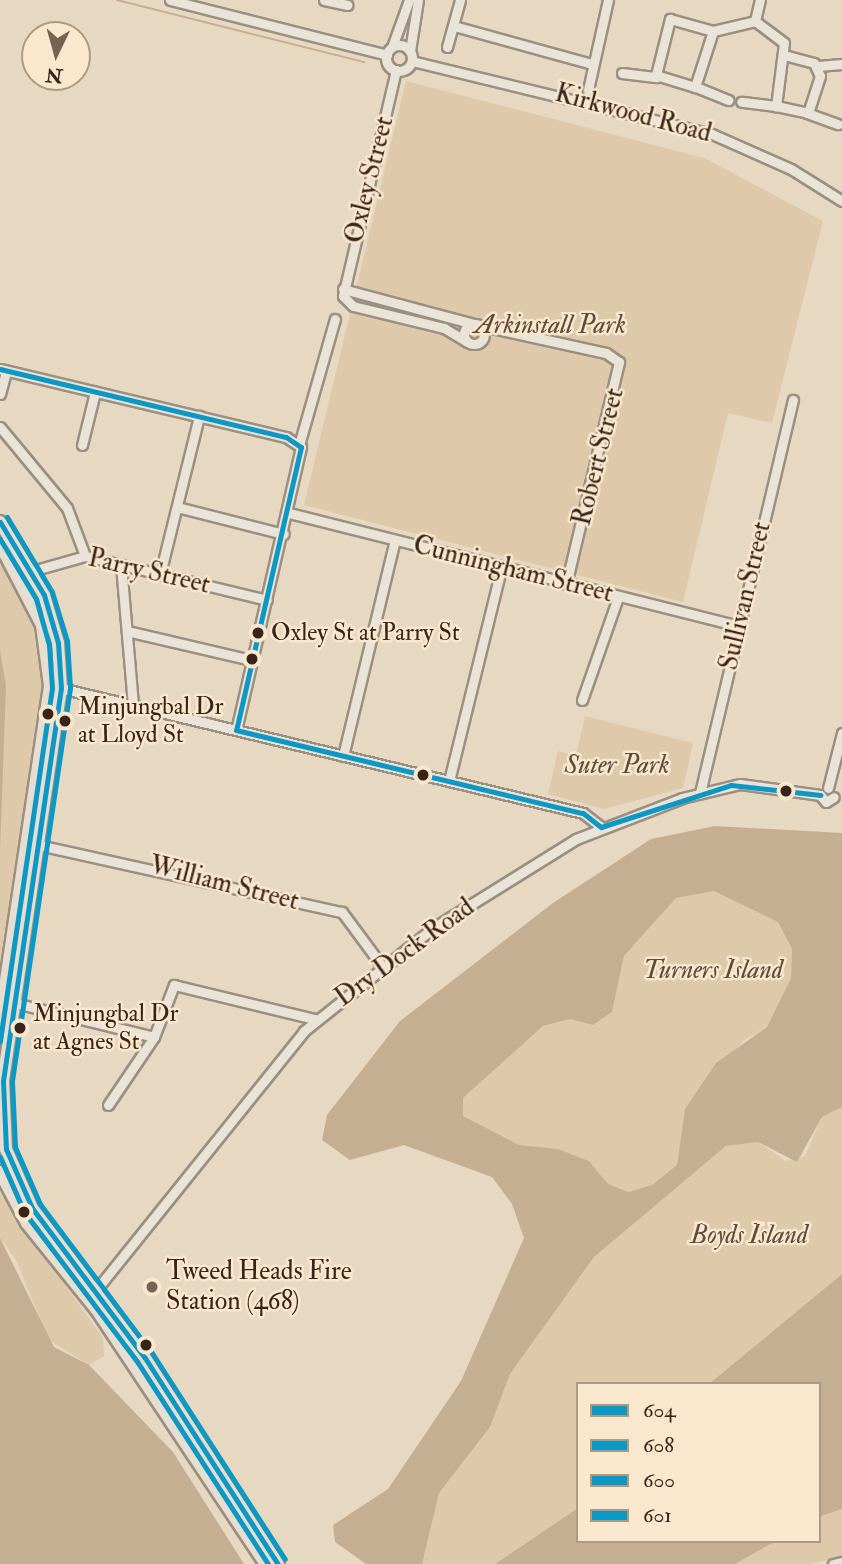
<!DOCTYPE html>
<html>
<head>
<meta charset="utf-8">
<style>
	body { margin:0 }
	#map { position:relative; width:842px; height:1564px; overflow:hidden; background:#e7d8c1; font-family:"IM FELL Double Pica",serif }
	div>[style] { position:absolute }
	.green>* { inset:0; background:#dec9aa }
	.water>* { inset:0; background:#c5af92 }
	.stream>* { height:2px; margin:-1px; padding:0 1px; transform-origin:1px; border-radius:1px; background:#c5af92 }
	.roads { filter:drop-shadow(2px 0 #9a8f81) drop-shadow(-2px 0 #9a8f81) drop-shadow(0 2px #9a8f81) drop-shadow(0 -2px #9a8f81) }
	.minor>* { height:9px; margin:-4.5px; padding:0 4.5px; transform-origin:4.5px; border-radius:4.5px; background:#eae3d7 }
	.minor>.ring { margin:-4.5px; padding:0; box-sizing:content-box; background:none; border:9px solid #eae3d7; border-radius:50% }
	.major>* { height:12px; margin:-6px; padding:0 6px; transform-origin:6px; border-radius:6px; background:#e6ded1 }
	.bus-1>* { height:5px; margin:-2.5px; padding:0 2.5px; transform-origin:2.5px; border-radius:2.5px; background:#0b98c4 }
	.bus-2>* { height:5px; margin:-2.5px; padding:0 2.5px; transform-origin:2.5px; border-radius:2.5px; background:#0b98c4 }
	.bus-3>* { height:5px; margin:-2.5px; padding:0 2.5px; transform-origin:2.5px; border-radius:2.5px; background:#0b98c4 }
	.bus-4>* { height:5px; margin:-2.5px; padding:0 2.5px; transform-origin:2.5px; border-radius:2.5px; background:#0b98c4 }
	.dots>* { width:19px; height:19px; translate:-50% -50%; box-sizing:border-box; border:4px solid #f9e8cd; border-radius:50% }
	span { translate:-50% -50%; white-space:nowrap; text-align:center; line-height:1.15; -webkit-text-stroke:5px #f9e8cd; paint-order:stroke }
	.bus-label { font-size:24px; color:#392419 }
	.left { translate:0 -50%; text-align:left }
	.street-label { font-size:26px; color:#392419 }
	.park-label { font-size:26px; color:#604a39; font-style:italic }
	.poi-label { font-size:26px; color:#392419 }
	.legend { position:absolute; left:576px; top:1382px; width:245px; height:161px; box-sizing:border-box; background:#f9e8cd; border:2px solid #ac9a85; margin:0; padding:9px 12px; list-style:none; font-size:21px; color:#392419 }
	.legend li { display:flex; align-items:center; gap:14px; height:35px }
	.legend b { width:35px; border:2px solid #ac9a85 }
	.north { position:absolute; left:21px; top:21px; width:70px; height:70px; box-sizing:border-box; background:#f9e8cd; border:2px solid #ac9a85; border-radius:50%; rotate:185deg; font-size:19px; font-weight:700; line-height:28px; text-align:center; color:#392419 }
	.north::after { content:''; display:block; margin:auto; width:24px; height:32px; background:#766354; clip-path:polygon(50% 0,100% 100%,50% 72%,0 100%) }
</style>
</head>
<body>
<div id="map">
	<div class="green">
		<div style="clip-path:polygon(406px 81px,704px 158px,823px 221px,772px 423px,728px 413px,683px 602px,304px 505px)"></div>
		<div style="clip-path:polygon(0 553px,39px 630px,46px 685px,0 972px)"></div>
		<div style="clip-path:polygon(585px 716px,693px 743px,683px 788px,604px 809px,548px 794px,558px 751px,576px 756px)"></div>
		<div style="clip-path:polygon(714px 891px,778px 922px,792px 949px,791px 978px,767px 1027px,744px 1040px,685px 1109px,677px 1165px,652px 1185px,630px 1192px,608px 1184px,589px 1161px,558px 1149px,519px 1146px,463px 1116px,463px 1098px,543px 1026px,570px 1019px,593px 1025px,612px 1012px,624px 956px,676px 898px)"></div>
		<div style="clip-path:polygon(842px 1107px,842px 1274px,709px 1384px,578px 1384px,578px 1508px,495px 1564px,422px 1564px,439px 1493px,490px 1427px,510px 1374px,594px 1257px,726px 1146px,758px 1142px,786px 1161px,805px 1156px,822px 1117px)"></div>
		<div style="clip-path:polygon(0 1193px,103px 1338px,104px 1356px,89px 1365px,49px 1340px,16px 1260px,0 1238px)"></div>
		<div style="clip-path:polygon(842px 1509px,842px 1556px,811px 1564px,735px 1564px,776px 1541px,819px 1541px,819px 1517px)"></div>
	</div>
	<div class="water">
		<div style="clip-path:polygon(0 650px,6px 686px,0 851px)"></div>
		<div style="clip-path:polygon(evenodd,715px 826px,842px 833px,842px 1107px,822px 1117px,797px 1162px,758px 1142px,726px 1146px,594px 1257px,510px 1374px,490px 1427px,439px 1493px,422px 1564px,366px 1564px,335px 1542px,333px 1525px,388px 1489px,461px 1381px,524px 1238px,512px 1204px,492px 1177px,404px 1145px,350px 1160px,322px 1140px,327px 1115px,400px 1021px,553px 903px,651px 839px,715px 826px,714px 891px,778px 922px,792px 949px,791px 978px,767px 1027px,716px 1063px,685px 1109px,677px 1165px,652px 1185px,629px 1192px,608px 1184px,589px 1161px,558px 1149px,519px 1145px,463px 1116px,463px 1098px,543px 1026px,570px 1019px,593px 1025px,612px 1012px,624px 956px,676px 898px,714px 891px)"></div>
		<div style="clip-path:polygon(0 1238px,54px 1347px,89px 1365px,173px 1452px,244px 1564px,0 1564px)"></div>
		<div style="clip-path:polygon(842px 1274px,842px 1509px,819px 1517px,819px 1384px,709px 1384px)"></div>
		<div style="clip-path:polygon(578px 1508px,578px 1541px,776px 1541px,735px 1564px,495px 1564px)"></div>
	</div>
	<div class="stream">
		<div style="left:117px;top:0;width:255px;rotate:14.1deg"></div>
	</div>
	<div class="roads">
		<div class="minor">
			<div style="left:170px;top:0;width:224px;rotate:14.2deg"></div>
			<div style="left:324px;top:0;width:24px;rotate:12deg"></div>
			<div style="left:670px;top:19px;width:45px;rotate:15.6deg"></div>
			<div style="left:713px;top:31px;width:59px;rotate:107.8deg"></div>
			<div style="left:695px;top:87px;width:41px;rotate:-162.9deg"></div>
			<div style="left:656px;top:75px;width:58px;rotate:-76deg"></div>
			<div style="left:755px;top:21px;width:22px;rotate:-77deg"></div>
			<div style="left:454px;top:26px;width:143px;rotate:15.4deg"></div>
			<div style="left:713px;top:31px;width:43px;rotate:-13.4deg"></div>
			<div style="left:755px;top:21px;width:36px;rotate:37deg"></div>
			<div style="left:784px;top:43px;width:64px;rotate:97.2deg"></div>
			<div style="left:776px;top:106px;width:35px;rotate:-173deg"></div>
			<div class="ring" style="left:386px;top:45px;width:17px;height:17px"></div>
			<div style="left:392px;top:47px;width:50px;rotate:-70.1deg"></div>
			<div style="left:447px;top:47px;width:49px;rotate:-74.5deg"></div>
			<div style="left:410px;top:51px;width:52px;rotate:-81.1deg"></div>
			<div style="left:412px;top:61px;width:309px;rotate:13.7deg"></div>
			<div style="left:712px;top:134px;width:86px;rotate:23.9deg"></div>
			<div style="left:791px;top:169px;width:60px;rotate:32.1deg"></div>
			<div style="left:818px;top:66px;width:24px;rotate:-5deg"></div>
			<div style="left:396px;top:70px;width:232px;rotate:103.2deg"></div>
			<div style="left:343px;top:296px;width:14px;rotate:45deg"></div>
			<div style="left:353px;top:306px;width:94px;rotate:13.6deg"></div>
			<div style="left:444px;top:328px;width:27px;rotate:31deg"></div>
			<div style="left:622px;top:73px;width:35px;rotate:7deg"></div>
			<div style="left:696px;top:87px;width:35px;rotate:22deg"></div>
			<div style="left:588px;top:90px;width:92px;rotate:-77.5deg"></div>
			<div style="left:776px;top:106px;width:33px;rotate:12deg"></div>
			<div style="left:808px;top:113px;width:39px;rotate:-72deg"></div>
			<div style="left:820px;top:76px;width:14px;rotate:-115deg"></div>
			<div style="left:814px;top:63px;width:31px;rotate:-165deg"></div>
			<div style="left:807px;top:113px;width:33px;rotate:20deg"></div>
			<div style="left:343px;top:289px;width:136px;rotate:15deg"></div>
			<div class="ring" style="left:464px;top:324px;width:11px;height:11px"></div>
			<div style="left:474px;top:324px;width:135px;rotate:12.4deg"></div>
			<div style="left:606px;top:353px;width:16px;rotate:35deg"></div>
			<div style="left:619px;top:362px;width:228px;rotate:103.4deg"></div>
			<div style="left:0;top:369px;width:294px;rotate:13.4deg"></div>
			<div style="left:286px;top:437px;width:18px;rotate:34deg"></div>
			<div style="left:301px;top:447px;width:290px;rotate:102.9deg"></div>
			<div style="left:0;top:394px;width:24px;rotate:-75deg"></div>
			<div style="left:0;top:427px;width:105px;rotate:50.4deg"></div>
			<div style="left:67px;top:508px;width:51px;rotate:69.4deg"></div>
			<div style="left:82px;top:445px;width:55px;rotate:-76.2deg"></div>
			<div style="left:299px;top:445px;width:131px;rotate:-74.1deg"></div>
			<div style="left:177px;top:507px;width:110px;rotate:14.2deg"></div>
			<div style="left:289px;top:513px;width:463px;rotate:14.1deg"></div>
			<div style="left:121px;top:565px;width:140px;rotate:85.1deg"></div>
			<div style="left:32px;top:571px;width:55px;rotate:-15.8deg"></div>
			<div style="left:85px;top:556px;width:187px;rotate:13.6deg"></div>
			<div style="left:160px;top:574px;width:163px;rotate:-76.1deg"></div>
			<div style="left:127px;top:631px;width:128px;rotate:13.1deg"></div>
			<div style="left:56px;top:687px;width:542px;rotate:13.45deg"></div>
			<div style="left:583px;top:813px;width:23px;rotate:38deg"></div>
			<div style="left:582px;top:700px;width:109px;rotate:-70.7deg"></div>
			<div style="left:343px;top:756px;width:222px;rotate:-76.5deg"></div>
			<div style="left:449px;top:781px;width:221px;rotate:-76.2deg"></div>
			<div style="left:828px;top:788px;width:57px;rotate:-75.7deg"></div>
			<div style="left:700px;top:793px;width:404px;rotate:-76.7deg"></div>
			<div style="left:820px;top:795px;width:9px;rotate:49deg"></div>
			<div style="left:826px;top:802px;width:9px;rotate:-32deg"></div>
			<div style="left:39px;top:845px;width:310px;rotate:12.5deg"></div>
			<div style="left:342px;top:912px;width:67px;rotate:53.5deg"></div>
			<div style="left:15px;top:1003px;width:143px;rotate:13.7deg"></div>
			<div style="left:108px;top:1105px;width:82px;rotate:-55.9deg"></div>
			<div style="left:154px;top:1037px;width:56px;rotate:-69deg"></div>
			<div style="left:174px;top:985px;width:145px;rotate:13.6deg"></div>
			<div style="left:92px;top:1295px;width:339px;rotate:-51.2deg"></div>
			<div style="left:304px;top:1031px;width:165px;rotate:-38.6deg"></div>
			<div style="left:433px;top:928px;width:168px;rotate:-31.9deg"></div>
			<div style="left:576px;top:839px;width:114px;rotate:-21.1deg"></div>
			<div style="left:682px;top:798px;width:60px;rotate:-13.6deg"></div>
			<div style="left:740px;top:784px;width:81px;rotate:7.8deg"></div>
			<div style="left:833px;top:1564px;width:9px;rotate:-13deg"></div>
		</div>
		<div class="major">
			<div style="left:0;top:522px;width:85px;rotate:58.9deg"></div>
			<div style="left:44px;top:595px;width:50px;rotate:73.7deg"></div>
			<div style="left:58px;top:643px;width:45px;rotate:86.2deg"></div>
			<div style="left:61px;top:688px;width:397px;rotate:98.4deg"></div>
			<div style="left:3px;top:1081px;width:68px;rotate:87.5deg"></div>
			<div style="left:6px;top:1149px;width:64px;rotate:66.2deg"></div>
			<div style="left:32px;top:1208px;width:188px;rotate:53deg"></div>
			<div style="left:145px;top:1358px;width:245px;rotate:57.2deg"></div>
			<div style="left:0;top:544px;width:91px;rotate:62.6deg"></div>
			<div style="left:42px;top:625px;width:62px;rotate:82.5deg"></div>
			<div style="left:50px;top:686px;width:339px;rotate:98.5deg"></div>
			<div style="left:0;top:1172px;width:58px;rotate:62.1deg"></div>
			<div style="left:27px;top:1223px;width:112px;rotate:51.2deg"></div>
			<div style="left:97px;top:1310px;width:305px;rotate:56.4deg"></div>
		</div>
	</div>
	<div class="bus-1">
		<div style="left:0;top:369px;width:294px;rotate:13.4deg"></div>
		<div style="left:286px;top:437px;width:18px;rotate:34deg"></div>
		<div style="left:301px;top:447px;width:290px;rotate:102.9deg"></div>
		<div style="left:236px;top:730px;width:357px;rotate:13.5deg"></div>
		<div style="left:583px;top:813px;width:23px;rotate:38deg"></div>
		<div style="left:601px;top:827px;width:137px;rotate:-17.9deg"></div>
		<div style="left:731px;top:785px;width:90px;rotate:6.4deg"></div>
	</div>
	<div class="bus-2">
		<div style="left:0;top:522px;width:85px;rotate:58.9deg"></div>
		<div style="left:44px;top:595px;width:50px;rotate:73.7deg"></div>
		<div style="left:58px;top:643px;width:45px;rotate:86.2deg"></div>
		<div style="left:61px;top:688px;width:397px;rotate:98.4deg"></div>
		<div style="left:3px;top:1081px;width:68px;rotate:87.5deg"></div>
		<div style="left:6px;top:1149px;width:64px;rotate:66.2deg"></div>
		<div style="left:32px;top:1208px;width:188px;rotate:53deg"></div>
		<div style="left:145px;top:1358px;width:245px;rotate:57.2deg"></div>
	</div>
	<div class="bus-3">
		<div style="left:0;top:539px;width:70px;rotate:59deg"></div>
		<div style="left:36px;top:599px;width:48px;rotate:74.2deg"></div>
		<div style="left:49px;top:645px;width:43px;rotate:86deg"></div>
		<div style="left:52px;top:688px;width:357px;rotate:98.4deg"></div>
		<div style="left:0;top:1157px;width:60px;rotate:66.4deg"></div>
		<div style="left:24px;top:1212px;width:189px;rotate:52.9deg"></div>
		<div style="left:138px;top:1363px;width:239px;rotate:57.1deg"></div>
	</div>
	<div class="bus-4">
		<div style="left:7px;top:517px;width:87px;rotate:59deg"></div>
		<div style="left:52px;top:592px;width:51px;rotate:73deg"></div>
		<div style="left:67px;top:641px;width:47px;rotate:86.3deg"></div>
		<div style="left:70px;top:688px;width:397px;rotate:98.4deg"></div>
		<div style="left:12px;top:1081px;width:66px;rotate:87.4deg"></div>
		<div style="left:15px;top:1147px;width:62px;rotate:66.3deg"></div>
		<div style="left:40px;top:1204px;width:186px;rotate:53.1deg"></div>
		<div style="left:152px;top:1353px;width:245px;rotate:57.2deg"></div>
	</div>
	<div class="dots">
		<div style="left:258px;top:633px;background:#392419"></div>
		<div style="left:252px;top:659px;background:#392419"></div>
		<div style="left:48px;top:714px;background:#392419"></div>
		<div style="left:65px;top:721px;background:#392419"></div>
		<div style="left:423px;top:775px;background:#392419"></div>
		<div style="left:786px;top:791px;background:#392419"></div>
		<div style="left:20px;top:1028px;background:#392419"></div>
		<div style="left:24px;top:1212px;background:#392419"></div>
		<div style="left:152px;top:1287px;background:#766354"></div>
		<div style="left:146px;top:1345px;background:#392419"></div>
	</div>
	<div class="bus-label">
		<span class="left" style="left:271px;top:633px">Oxley St at Parry St</span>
		<span class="left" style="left:78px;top:721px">Minjungbal Dr<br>at Lloyd St</span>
		<span class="left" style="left:33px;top:1028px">Minjungbal Dr<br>at Agnes St</span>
	</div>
	<div class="street-label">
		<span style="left:633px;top:114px;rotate:15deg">Kirkwood Road</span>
		<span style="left:370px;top:180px;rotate:-76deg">Oxley Street</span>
		<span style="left:599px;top:457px;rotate:-76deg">Robert Street</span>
		<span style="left:513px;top:570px;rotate:14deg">Cunningham Street</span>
		<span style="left:149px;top:572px;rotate:13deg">Parry Street</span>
		<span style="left:746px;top:596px;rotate:-77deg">Sullivan Street</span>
		<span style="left:224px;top:884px;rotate:14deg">William Street</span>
		<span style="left:405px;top:953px;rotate:-36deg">Dry Dock Road</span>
	</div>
	<div class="park-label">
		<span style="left:550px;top:326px">Arkinstall Park</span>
		<span style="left:617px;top:766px">Suter Park</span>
		<span style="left:713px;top:971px">Turners Island</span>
		<span style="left:749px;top:1236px">Boyds Island</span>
	</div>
	<div class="poi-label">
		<span class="left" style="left:166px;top:1287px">Tweed Heads Fire<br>Station (468)</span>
	</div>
	<ul class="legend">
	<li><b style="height:9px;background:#0b98c4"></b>604</li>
	<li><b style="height:9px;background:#0b98c4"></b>608</li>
	<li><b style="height:9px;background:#0b98c4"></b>600</li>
	<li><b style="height:9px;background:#0b98c4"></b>601</li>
	</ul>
	<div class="north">N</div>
</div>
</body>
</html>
